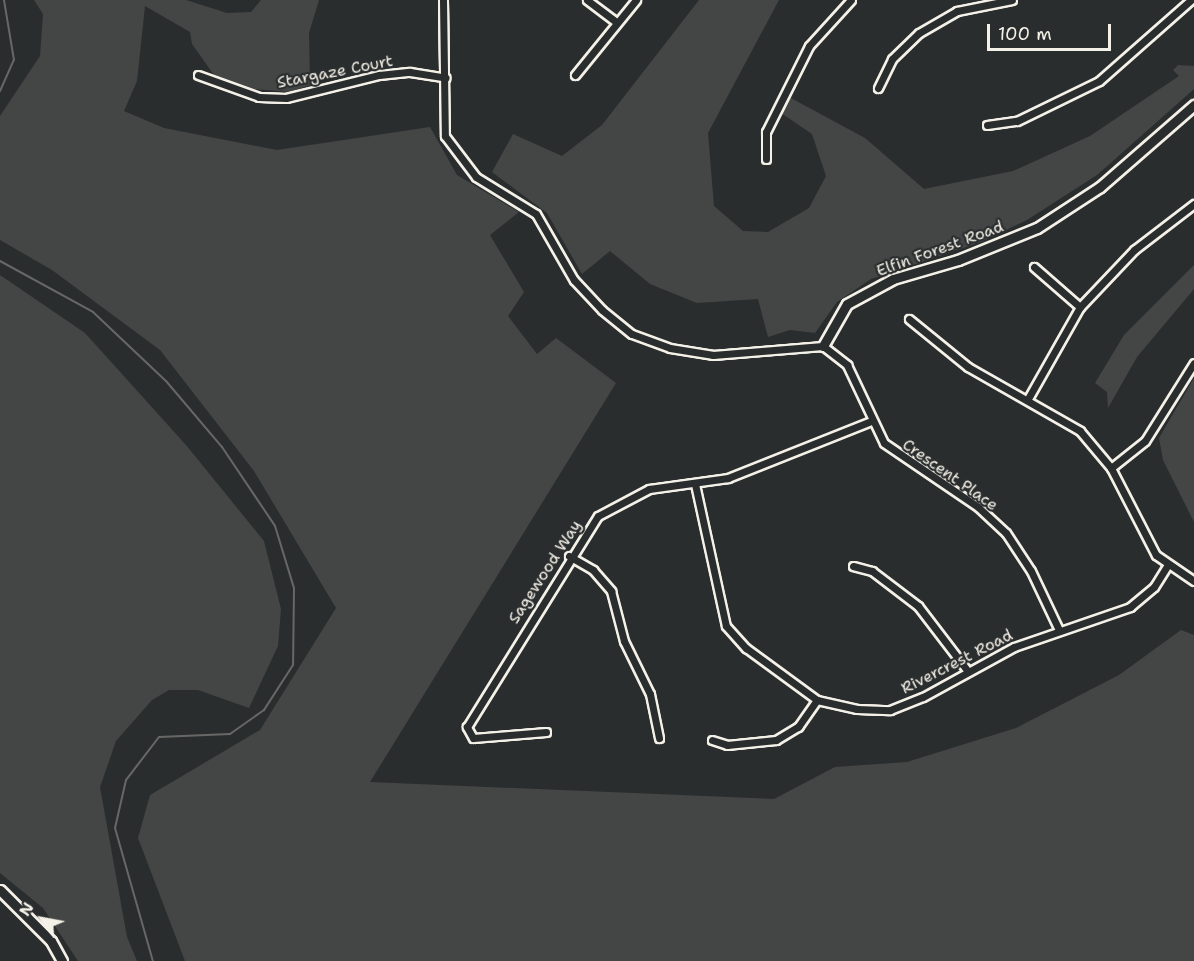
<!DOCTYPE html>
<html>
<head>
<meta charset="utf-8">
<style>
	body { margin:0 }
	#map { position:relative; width:1194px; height:961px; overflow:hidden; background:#2a2d2e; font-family:"Shantell Sans",sans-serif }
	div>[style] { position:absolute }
	.green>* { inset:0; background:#444645 }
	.stream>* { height:2px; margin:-1px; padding:0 1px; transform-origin:1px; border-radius:1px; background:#676866 }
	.roads { filter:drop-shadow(2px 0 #f4f1e8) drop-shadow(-2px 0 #f4f1e8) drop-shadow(0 2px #f4f1e8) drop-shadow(0 -2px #f4f1e8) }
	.street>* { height:7px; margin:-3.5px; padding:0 3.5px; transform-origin:3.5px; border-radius:3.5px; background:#2a2d2e }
	.secondary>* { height:9px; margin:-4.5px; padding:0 4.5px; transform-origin:4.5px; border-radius:4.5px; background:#2a2d2e }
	span { translate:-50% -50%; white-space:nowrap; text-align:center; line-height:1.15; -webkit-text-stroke:4.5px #2a2d2e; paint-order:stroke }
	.street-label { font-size:16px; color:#f4f1e8 }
	.north { position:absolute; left:12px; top:889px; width:60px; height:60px; -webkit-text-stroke:4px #2a2d2e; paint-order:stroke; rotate:302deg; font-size:16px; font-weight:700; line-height:24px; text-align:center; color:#f4f1e8 }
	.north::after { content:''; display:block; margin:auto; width:21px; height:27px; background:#f4f1e8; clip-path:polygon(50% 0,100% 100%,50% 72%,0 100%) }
	.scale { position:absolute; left:987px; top:24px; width:124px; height:27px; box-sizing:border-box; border:3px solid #f4f1e8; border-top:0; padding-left:8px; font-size:18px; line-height:21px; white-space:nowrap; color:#f4f1e8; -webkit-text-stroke:4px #2a2d2e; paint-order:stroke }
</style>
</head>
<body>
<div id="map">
	<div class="green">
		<div style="clip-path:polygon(34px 0,186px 0,227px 13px,251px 12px,261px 0,319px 0,309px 33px,310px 85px,290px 92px,240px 88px,214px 75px,192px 44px,190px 32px,145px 6px,137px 81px,124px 111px,164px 128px,277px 150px,430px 127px,457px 175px,519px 212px,490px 235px,524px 292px,508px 316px,537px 354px,556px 338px,616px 383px,370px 782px,774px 799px,835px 767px,907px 762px,1016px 728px,1119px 675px,1181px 630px,1194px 635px,1194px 961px,185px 961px,138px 838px,150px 795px,260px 730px,336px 608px,254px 471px,160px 350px,52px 270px,0 240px,0 116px,40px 56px,43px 14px)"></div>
		<div style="clip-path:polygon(699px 0,779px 0,708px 133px,714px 206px,743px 231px,768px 232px,809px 208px,826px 176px,812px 134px,781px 113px,789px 97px,865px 138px,924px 189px,1013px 171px,1090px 136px,1179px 76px,1173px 70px,1178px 65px,1194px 66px,1194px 89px,1097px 175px,1027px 220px,981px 242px,871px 279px,837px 302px,815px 333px,790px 330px,768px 337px,758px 299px,697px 303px,650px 284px,610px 251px,582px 274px,547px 213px,492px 172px,513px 134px,562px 156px,602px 125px)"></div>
		<div style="clip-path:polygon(1194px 265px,1194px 289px,1137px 357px,1108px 408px,1107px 392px,1095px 383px,1124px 335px)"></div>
		<div style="clip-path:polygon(0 275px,85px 333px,186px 445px,264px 541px,281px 609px,278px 646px,249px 708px,198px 690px,169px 690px,152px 700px,116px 741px,100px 787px,127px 937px,137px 961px,78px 961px,43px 908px,0 873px)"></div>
		<div style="clip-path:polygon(1194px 378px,1194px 522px,1163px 460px,1159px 438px)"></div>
	</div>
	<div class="stream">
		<div style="left:0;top:91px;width:34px;rotate:-66deg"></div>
		<div style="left:14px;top:60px;width:61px;rotate:-99.5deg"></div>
		<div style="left:0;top:261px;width:106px;rotate:28.7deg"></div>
		<div style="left:93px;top:312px;width:100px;rotate:43.4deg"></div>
		<div style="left:166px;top:381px;width:87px;rotate:49.7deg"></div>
		<div style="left:222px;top:447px;width:95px;rotate:56.1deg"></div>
		<div style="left:275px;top:526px;width:65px;rotate:73deg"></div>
		<div style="left:294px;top:588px;width:77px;rotate:90.7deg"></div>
		<div style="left:293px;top:665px;width:54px;rotate:122.8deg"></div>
		<div style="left:264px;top:710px;width:42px;rotate:144.8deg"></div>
		<div style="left:230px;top:734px;width:71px;rotate:177.6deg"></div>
		<div style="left:159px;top:737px;width:54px;rotate:127.5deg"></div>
		<div style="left:126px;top:780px;width:49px;rotate:102.9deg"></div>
		<div style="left:115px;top:828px;width:138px;rotate:74.1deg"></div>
	</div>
	<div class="roads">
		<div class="street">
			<div style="left:443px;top:0;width:136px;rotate:89.2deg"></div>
			<div style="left:445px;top:136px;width:51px;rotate:52.9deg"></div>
			<div style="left:476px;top:177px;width:70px;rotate:31.7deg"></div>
			<div style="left:536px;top:214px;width:76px;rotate:60.1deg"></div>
			<div style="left:574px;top:280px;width:41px;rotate:47deg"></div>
			<div style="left:602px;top:310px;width:38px;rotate:39deg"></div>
			<div style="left:632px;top:334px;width:40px;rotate:20.2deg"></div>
			<div style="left:670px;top:348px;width:44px;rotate:9.2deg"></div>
			<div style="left:713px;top:355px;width:110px;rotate:-4.7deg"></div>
			<div style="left:823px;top:346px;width:31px;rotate:38deg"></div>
			<div style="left:847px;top:365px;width:86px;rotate:64.6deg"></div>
			<div style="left:884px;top:443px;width:114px;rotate:34.2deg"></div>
			<div style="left:978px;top:507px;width:38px;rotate:43deg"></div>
			<div style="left:1006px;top:533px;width:45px;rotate:56.7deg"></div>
			<div style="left:1031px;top:571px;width:65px;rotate:64.6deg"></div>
			<div style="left:587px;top:0;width:36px;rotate:37deg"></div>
			<div style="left:198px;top:75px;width:65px;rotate:19.8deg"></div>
			<div style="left:259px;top:97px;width:27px;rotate:2deg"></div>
			<div style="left:286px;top:98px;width:96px;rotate:-13.9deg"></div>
			<div style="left:379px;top:75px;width:31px;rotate:-6deg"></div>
			<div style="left:410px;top:72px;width:36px;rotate:9deg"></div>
			<div style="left:575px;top:75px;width:97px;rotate:-50.9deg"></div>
			<div style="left:878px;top:88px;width:32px;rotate:-64deg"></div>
			<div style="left:892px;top:59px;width:37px;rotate:-44deg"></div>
			<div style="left:919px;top:33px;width:44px;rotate:-30.1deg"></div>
			<div style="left:957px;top:11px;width:56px;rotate:-11.3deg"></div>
			<div style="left:987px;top:125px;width:30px;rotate:-8deg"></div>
			<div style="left:1017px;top:121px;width:91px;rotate:-26deg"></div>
			<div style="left:1099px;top:81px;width:123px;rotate:-41.4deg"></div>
			<div style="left:766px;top:159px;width:27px;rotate:-90deg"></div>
			<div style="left:766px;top:132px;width:96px;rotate:-63.4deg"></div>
			<div style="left:809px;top:46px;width:62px;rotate:-47.6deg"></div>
			<div style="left:1034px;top:267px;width:61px;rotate:41deg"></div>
			<div style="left:909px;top:319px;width:76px;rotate:39.1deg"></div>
			<div style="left:968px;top:367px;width:129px;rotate:29.7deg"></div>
			<div style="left:1080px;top:431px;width:48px;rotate:50deg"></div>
			<div style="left:1111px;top:468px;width:98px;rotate:62.7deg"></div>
			<div style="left:1156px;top:555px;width:46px;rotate:34.4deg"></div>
			<div style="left:1029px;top:397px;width:103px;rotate:-60.5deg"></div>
			<div style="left:1080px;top:307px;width:79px;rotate:-46.5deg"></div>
			<div style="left:1134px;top:250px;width:76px;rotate:-37.5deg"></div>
			<div style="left:1111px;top:468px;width:43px;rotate:-38.5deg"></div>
			<div style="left:1145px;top:441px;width:92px;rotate:-57.9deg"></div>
			<div style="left:695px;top:484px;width:145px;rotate:77.7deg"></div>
			<div style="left:726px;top:626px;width:30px;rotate:48deg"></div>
			<div style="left:746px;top:648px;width:88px;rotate:36.2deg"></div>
			<div style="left:817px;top:700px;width:41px;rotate:12.7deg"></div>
			<div style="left:857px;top:709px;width:33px;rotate:2deg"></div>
			<div style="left:890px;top:710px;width:35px;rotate:-22deg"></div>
			<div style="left:923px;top:697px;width:104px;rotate:-28.8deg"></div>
			<div style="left:1014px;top:647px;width:123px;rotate:-19deg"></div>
			<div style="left:1130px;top:607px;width:31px;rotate:-40deg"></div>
			<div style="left:1154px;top:587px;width:26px;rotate:-58deg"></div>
			<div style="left:569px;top:556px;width:28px;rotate:30deg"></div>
			<div style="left:593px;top:570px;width:28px;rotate:49deg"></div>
			<div style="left:611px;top:591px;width:52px;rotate:75.4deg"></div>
			<div style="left:624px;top:641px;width:59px;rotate:63.9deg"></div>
			<div style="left:650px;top:694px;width:45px;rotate:78.4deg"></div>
			<div style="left:853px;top:566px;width:20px;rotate:15deg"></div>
			<div style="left:872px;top:571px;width:58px;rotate:37.3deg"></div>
			<div style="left:918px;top:606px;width:81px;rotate:52.6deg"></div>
			<div style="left:546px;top:732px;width:73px;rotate:175.3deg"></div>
			<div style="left:473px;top:738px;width:13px;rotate:-119deg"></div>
			<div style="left:467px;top:727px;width:248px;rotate:-58.2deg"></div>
			<div style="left:598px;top:516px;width:58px;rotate:-27.9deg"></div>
			<div style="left:649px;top:489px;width:80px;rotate:-7.9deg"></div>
			<div style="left:728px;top:478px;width:154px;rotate:-21.7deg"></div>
			<div style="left:712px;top:740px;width:16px;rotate:18deg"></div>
			<div style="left:727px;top:745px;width:49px;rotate:-5.8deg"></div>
			<div style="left:776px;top:740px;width:26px;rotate:-31deg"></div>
			<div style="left:798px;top:727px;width:33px;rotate:-55deg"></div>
		</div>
		<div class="secondary">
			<div style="left:823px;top:346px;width:48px;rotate:-60.3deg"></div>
			<div style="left:847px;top:304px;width:52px;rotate:-28.5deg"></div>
			<div style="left:893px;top:279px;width:68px;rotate:-16.3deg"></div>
			<div style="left:958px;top:260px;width:85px;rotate:-22.1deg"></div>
			<div style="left:1037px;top:228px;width:75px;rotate:-33.1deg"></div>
			<div style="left:1100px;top:187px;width:125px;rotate:-41.1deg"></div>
			<div style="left:0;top:890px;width:72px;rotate:45deg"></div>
			<div style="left:51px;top:941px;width:23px;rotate:61deg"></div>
		</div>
	</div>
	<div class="street-label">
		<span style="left:335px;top:72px;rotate:-11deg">Stargaze Court</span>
		<span style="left:940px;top:249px;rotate:-20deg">Elfin Forest Road</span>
		<span style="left:950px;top:475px;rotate:35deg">Crescent Place</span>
		<span style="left:545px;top:572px;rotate:-57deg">Sagewood Way</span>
		<span style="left:957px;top:662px;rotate:-27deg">Rivercrest Road</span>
	</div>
	<div class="north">N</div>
	<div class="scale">100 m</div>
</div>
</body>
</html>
